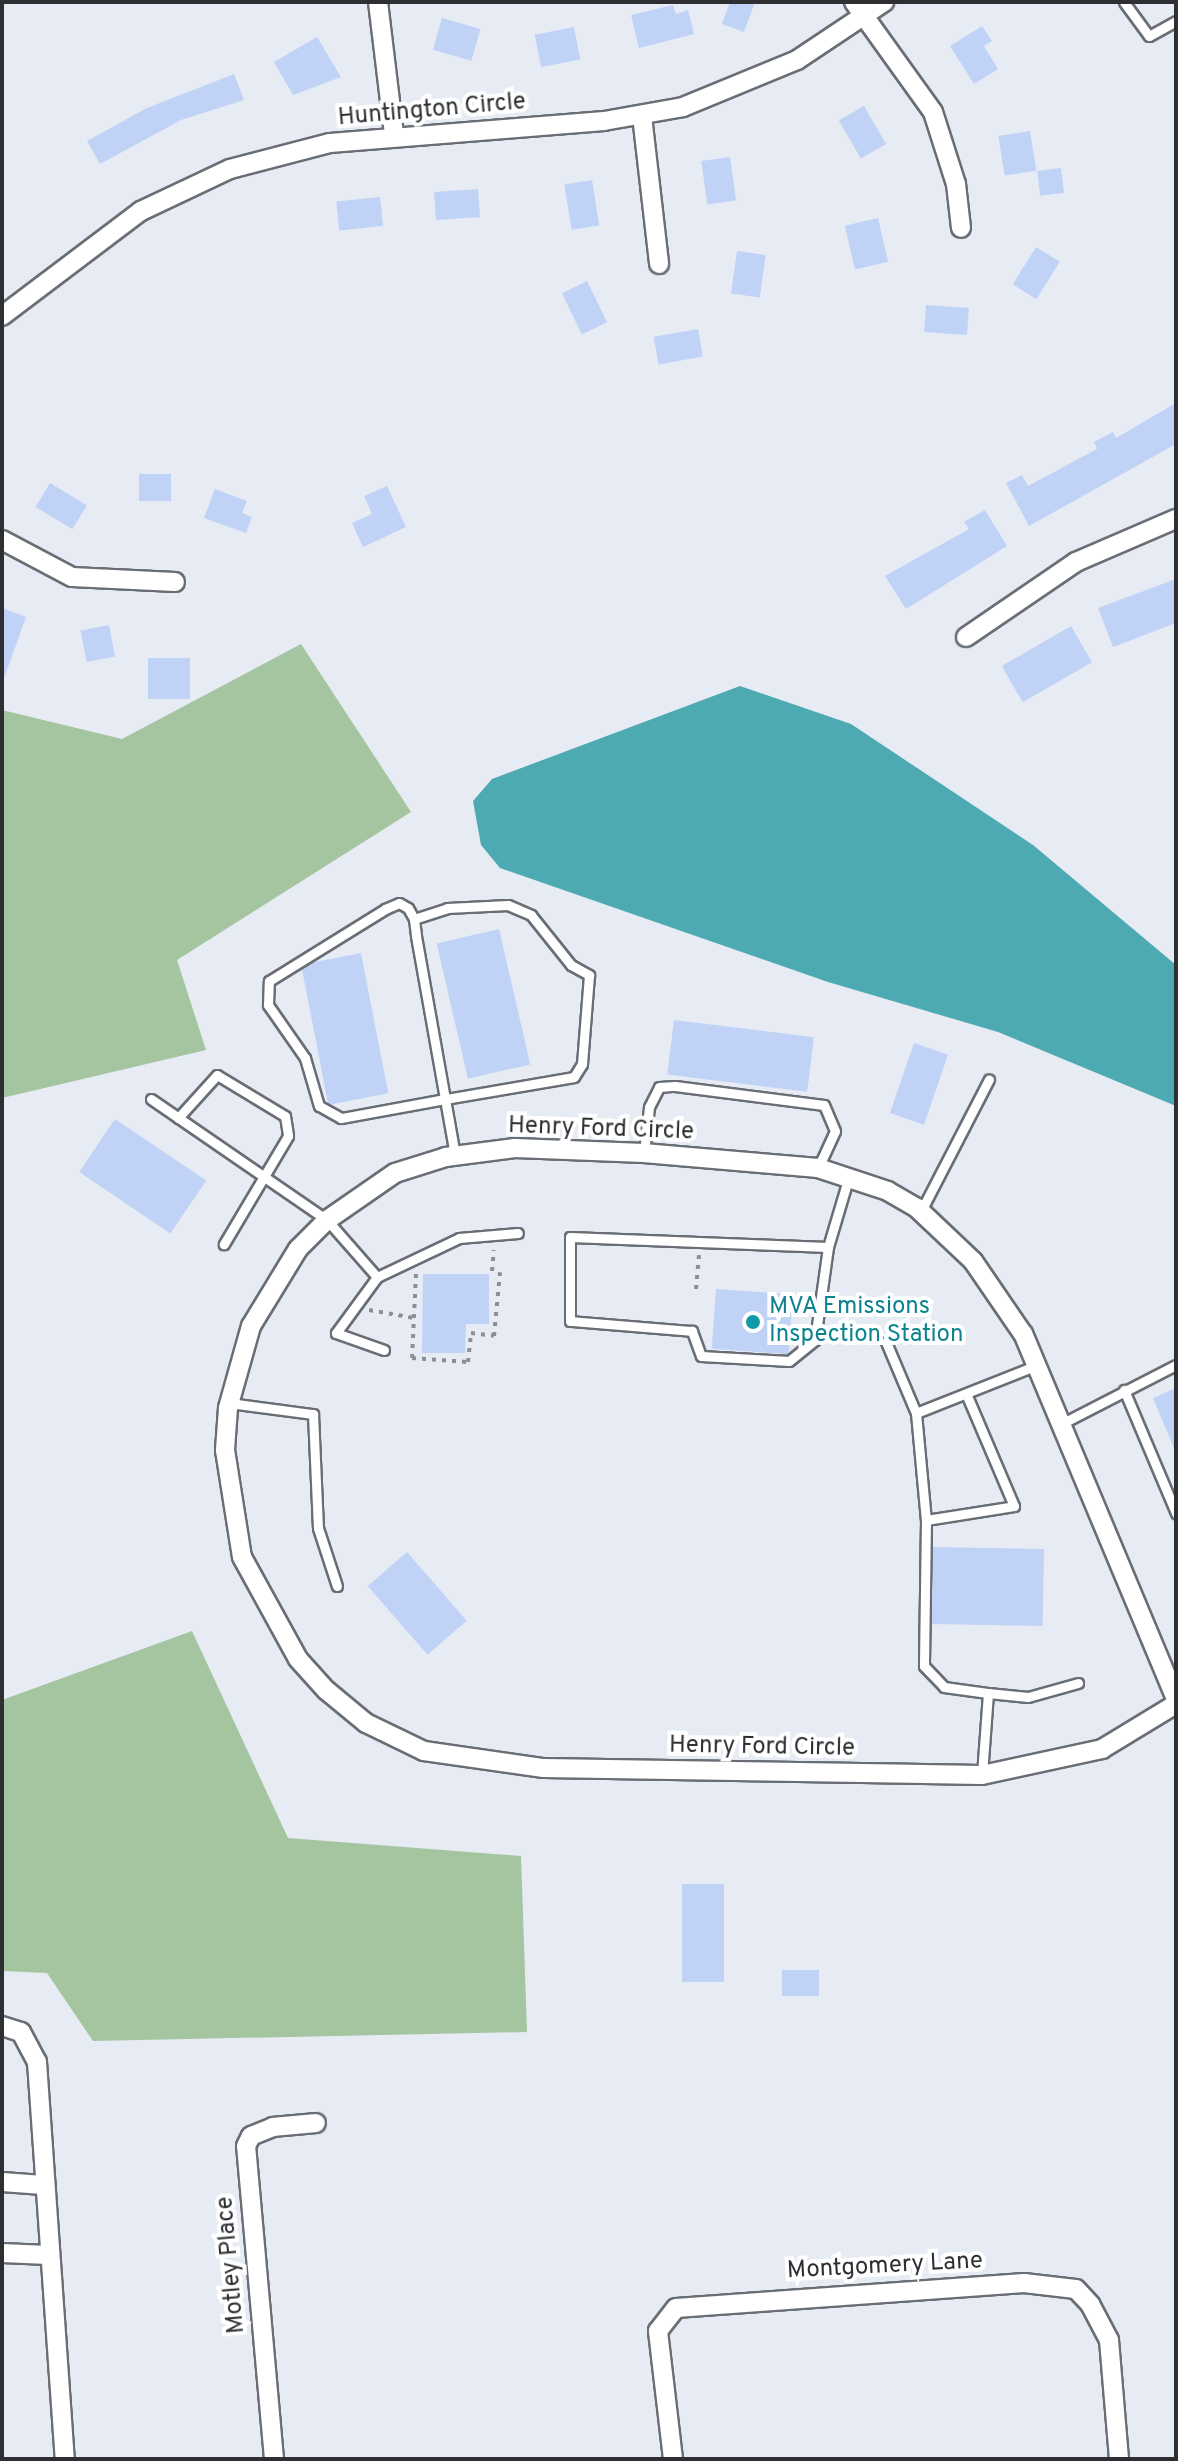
<!DOCTYPE html>
<html>
<head>
<meta charset="utf-8">
<style>
	body { margin:0 }
	#map { position:relative; width:1178px; height:2461px; overflow:hidden; background:#e6ebf4; font-family:Overpass,sans-serif }
	div>[style] { position:absolute }
	.green>* { inset:0; background:#a5c4a0 }
	.water>* { inset:0; background:#4eaab2 }
	.building>* { inset:0; background:#c0d3f6; transform-origin:0 0 }
	.path>* { height:4px; margin-top:-2px; transform-origin:0; background:repeating-linear-gradient(90deg,#8c8f96 0 4px,transparent 0 10px) }
	.roads { filter:drop-shadow(2px 0 #696e75) drop-shadow(-2px 0 #696e75) drop-shadow(0 2px #696e75) drop-shadow(0 -2px #696e75) }
	.lane>* { height:9px; margin:-4.5px; padding:0 4.5px; transform-origin:4.5px; border-radius:4.5px; background:#fff }
	.street>* { height:18px; margin:-9px; padding:0 9px; transform-origin:9px; border-radius:9px; background:#fff }
	.dots>* { width:22px; height:22px; translate:-50% -50%; box-sizing:border-box; border:4px solid #fff; border-radius:50% }
	span { translate:-50% -50%; white-space:nowrap; text-align:center; line-height:1.15; -webkit-text-stroke:8px #fff; paint-order:stroke }
	.street-label { font-size:24px; color:#2d2f32 }
	.culture-label { font-size:24px; color:#0d838f }
	.left { translate:0 -50%; text-align:left }
	.frame { position:absolute; inset:0; border:4px solid #2d2f32; pointer-events:none }
</style>
</head>
<body>
<div id="map">
	<div class="green">
		<div style="clip-path:polygon(301px 644px,411px 812px,177px 960px,206px 1050px,2px 1098px,2px 710px,122px 739px)"></div>
		<div style="clip-path:polygon(192px 1631px,288px 1838px,521px 1856px,527px 2032px,93px 2041px,47px 1973px,2px 1971px,2px 1700px)"></div>
	</div>
	<div class="water">
		<div style="clip-path:polygon(740px 686px,851px 724px,1033px 845px,1176px 965px,1176px 1106px,998px 1032px,828px 982px,500px 868px,481px 845px,473px 801px,492px 779px)"></div>
	</div>
	<div class="building">
		<div style="clip-path:polygon(730px 2px,755px 2px,744px 32px,722px 24px)"></div>
		<div style="clip-path:polygon(673px 5px,676px 14px,688px 10px,694px 34px,639px 48px,631px 15px)"></div>
		<div style="left:442px;top:18px;width:40px;height:33px;rotate:16deg"></div>
		<div style="clip-path:polygon(982px 26px,992px 41px,984px 46px,998px 69px,974px 84px,950px 46px)"></div>
		<div style="left:574px;top:27px;width:33px;height:40px;rotate:79deg"></div>
		<div style="clip-path:polygon(317px 37px,341px 77px,293px 95px,274px 62px)"></div>
		<div style="clip-path:polygon(234px 74px,244px 100px,181px 120px,100px 164px,87px 141px,147px 108px)"></div>
		<div style="left:864px;top:106px;width:44px;height:29px;rotate:60deg"></div>
		<div style="left:1030px;top:131px;width:40px;height:32px;rotate:81deg"></div>
		<div style="left:730px;top:157px;width:44px;height:29px;rotate:82deg"></div>
		<div style="left:1061px;top:168px;width:25px;height:24px;rotate:83deg"></div>
		<div style="left:592px;top:180px;width:46px;height:28px;rotate:81deg"></div>
		<div style="left:478px;top:189px;width:28px;height:44px;rotate:86deg"></div>
		<div style="left:380px;top:197px;width:29px;height:44px;rotate:84deg"></div>
		<div style="left:878px;top:218px;width:45px;height:34px;rotate:77deg"></div>
		<div style="left:1036px;top:247px;width:28px;height:44px;rotate:32deg"></div>
		<div style="left:737px;top:251px;width:29px;height:43px;rotate:8deg"></div>
		<div style="left:587px;top:281px;width:46px;height:28px;rotate:64deg"></div>
		<div style="left:926px;top:305px;width:43px;height:27px;rotate:4deg"></div>
		<div style="left:698px;top:329px;width:28px;height:45px;rotate:80deg"></div>
		<div style="clip-path:polygon(1176px 403px,1176px 444px,1029px 526px,1006px 483px,1022px 475px,1028px 486px,1097px 449px,1094px 442px,1113px 432px,1116px 438px)"></div>
		<div style="left:139px;top:474px;width:32px;height:27px"></div>
		<div style="left:50px;top:483px;width:43px;height:28px;rotate:31deg"></div>
		<div style="clip-path:polygon(387px 486px,406px 527px,363px 547px,352px 523px,372px 514px,364px 496px)"></div>
		<div style="clip-path:polygon(215px 489px,247px 501px,242px 513px,252px 517px,246px 533px,204px 518px)"></div>
		<div style="clip-path:polygon(985px 510px,1007px 546px,906px 609px,885px 576px,969px 529px,964px 522px)"></div>
		<div style="clip-path:polygon(1176px 579px,1176px 623px,1113px 647px,1098px 608px)"></div>
		<div style="clip-path:polygon(2px 608px,26px 617px,4px 678px,2px 678px)"></div>
		<div style="left:109px;top:625px;width:32px;height:29px;rotate:79deg"></div>
		<div style="left:1071px;top:626px;width:42px;height:80px;rotate:60deg"></div>
		<div style="left:148px;top:658px;width:42px;height:41px"></div>
		<div style="left:499px;top:929px;width:139px;height:64px;rotate:77deg"></div>
		<div style="left:361px;top:953px;width:143px;height:61px;rotate:79deg"></div>
		<div style="left:674px;top:1020px;width:141px;height:55px;rotate:7deg"></div>
		<div style="left:914px;top:1043px;width:36px;height:74px;rotate:19deg"></div>
		<div style="left:115px;top:1119px;width:110px;height:64px;rotate:34deg"></div>
		<div style="clip-path:polygon(423px 1274px,489px 1274px,489px 1324px,466px 1324px,465px 1353px,422px 1353px)"></div>
		<div style="left:716px;top:1289px;width:77px;height:60px;rotate:4deg"></div>
		<div style="clip-path:polygon(1176px 1388px,1176px 1453px,1153px 1398px)"></div>
		<div style="left:933px;top:1547px;width:111px;height:77px;rotate:1deg"></div>
		<div style="left:407px;top:1552px;width:91px;height:52px;rotate:49deg"></div>
		<div style="left:724px;top:1884px;width:98px;height:42px;rotate:90deg"></div>
		<div style="left:819px;top:1970px;width:26px;height:37px;rotate:90deg"></div>
	</div>
	<div class="path">
		<div style="left:492px;top:1271px;width:21px;rotate:-85deg"></div>
		<div style="left:416px;top:1274px;width:84px;rotate:92.7deg"></div>
		<div style="left:412px;top:1358px;width:56px;rotate:4.1deg"></div>
		<div style="left:468px;top:1362px;width:29px;rotate:-84deg"></div>
		<div style="left:471px;top:1333px;width:23px;rotate:7deg"></div>
		<div style="left:494px;top:1336px;width:64px;rotate:-84.6deg"></div>
		<div style="left:696px;top:1289px;width:34px;rotate:-85deg"></div>
		<div style="left:369px;top:1310px;width:46px;rotate:10.1deg"></div>
	</div>
	<div class="roads">
		<div class="lane">
			<div style="left:1124px;top:2px;width:42px;rotate:53.7deg"></div>
			<div style="left:1149px;top:36px;width:31px;rotate:-29deg"></div>
			<div style="left:414px;top:919px;width:35px;rotate:-18deg"></div>
			<div style="left:447px;top:908px;width:61px;rotate:-2.8deg"></div>
			<div style="left:508px;top:905px;width:25px;rotate:23deg"></div>
			<div style="left:531px;top:915px;width:64px;rotate:51.3deg"></div>
			<div style="left:571px;top:965px;width:21px;rotate:29deg"></div>
			<div style="left:589px;top:975px;width:89px;rotate:94.5deg"></div>
			<div style="left:582px;top:1064px;width:15px;rotate:122deg"></div>
			<div style="left:574px;top:1077px;width:131px;rotate:170.3deg"></div>
			<div style="left:445px;top:1099px;width:106px;rotate:169.6deg"></div>
			<div style="left:341px;top:1118px;width:25px;rotate:-151deg"></div>
			<div style="left:319px;top:1106px;width:50px;rotate:-106.3deg"></div>
			<div style="left:305px;top:1058px;width:65px;rotate:-124.9deg"></div>
			<div style="left:268px;top:1005px;width:24px;rotate:-88deg"></div>
			<div style="left:269px;top:981px;width:137px;rotate:-31.8deg"></div>
			<div style="left:385px;top:909px;width:15px;rotate:-23deg"></div>
			<div style="left:399px;top:903px;width:10px;rotate:29deg"></div>
			<div style="left:408px;top:908px;width:13px;rotate:61deg"></div>
			<div style="left:414px;top:919px;width:17px;rotate:83deg"></div>
			<div style="left:416px;top:936px;width:166px;rotate:79.9deg"></div>
			<div style="left:445px;top:1099px;width:57px;rotate:79.9deg"></div>
			<div style="left:151px;top:1099px;width:214px;rotate:34.5deg"></div>
			<div style="left:327px;top:1220px;width:76px;rotate:48.7deg"></div>
			<div style="left:178px;top:1118px;width:58px;rotate:-47.8deg"></div>
			<div style="left:217px;top:1075px;width:79px;rotate:31.1deg"></div>
			<div style="left:285px;top:1116px;width:20px;rotate:81deg"></div>
			<div style="left:288px;top:1136px;width:126px;rotate:120.7deg"></div>
			<div style="left:644px;top:1153px;width:46px;rotate:-83.8deg"></div>
			<div style="left:649px;top:1107px;width:22px;rotate:-63deg"></div>
			<div style="left:659px;top:1087px;width:16px;rotate:-4deg"></div>
			<div style="left:675px;top:1086px;width:150px;rotate:7.3deg"></div>
			<div style="left:824px;top:1105px;width:28px;rotate:67deg"></div>
			<div style="left:835px;top:1131px;width:41px;rotate:114.7deg"></div>
			<div style="left:921px;top:1211px;width:148px;rotate:-62.7deg"></div>
			<div style="left:828px;top:1247px;width:94px;rotate:98deg"></div>
			<div style="left:815px;top:1340px;width:33px;rotate:141deg"></div>
			<div style="left:789px;top:1361px;width:88px;rotate:-176.7deg"></div>
			<div style="left:701px;top:1356px;width:27px;rotate:-110deg"></div>
			<div style="left:692px;top:1331px;width:122px;rotate:-175.3deg"></div>
			<div style="left:570px;top:1321px;width:84px;rotate:-90deg"></div>
			<div style="left:570px;top:1237px;width:258px;rotate:2.2deg"></div>
			<div style="left:828px;top:1247px;width:74px;rotate:-73.5deg"></div>
			<div style="left:886px;top:1342px;width:77px;rotate:67.1deg"></div>
			<div style="left:916px;top:1413px;width:107px;rotate:84.7deg"></div>
			<div style="left:926px;top:1520px;width:146px;rotate:90.8deg"></div>
			<div style="left:924px;top:1666px;width:29px;rotate:46deg"></div>
			<div style="left:944px;top:1687px;width:44px;rotate:7.8deg"></div>
			<div style="left:988px;top:1693px;width:82px;rotate:94.2deg"></div>
			<div style="left:384px;top:1350px;width:51px;rotate:-160.5deg"></div>
			<div style="left:336px;top:1333px;width:69px;rotate:-53.8deg"></div>
			<div style="left:377px;top:1277px;width:91px;rotate:-25.4deg"></div>
			<div style="left:459px;top:1238px;width:59px;rotate:-4.8deg"></div>
			<div style="left:1124px;top:1390px;width:134px;rotate:67.1deg"></div>
			<div style="left:229px;top:1403px;width:85px;rotate:7.5deg"></div>
			<div style="left:313px;top:1414px;width:114px;rotate:87.5deg"></div>
			<div style="left:318px;top:1528px;width:61px;rotate:71.9deg"></div>
			<div style="left:916px;top:1413px;width:130px;rotate:-21.6deg"></div>
			<div style="left:1061px;top:1424px;width:129px;rotate:-27.2deg"></div>
			<div style="left:926px;top:1520px;width:89px;rotate:-9deg"></div>
			<div style="left:1014px;top:1506px;width:120px;rotate:-113.1deg"></div>
			<div style="left:988px;top:1693px;width:40px;rotate:5.7deg"></div>
			<div style="left:1028px;top:1697px;width:52px;rotate:-15.6deg"></div>
		</div>
		<div class="street">
			<div style="left:378px;top:2px;width:133px;rotate:83.1deg"></div>
			<div style="left:854px;top:2px;width:135px;rotate:54.3deg"></div>
			<div style="left:933px;top:112px;width:76px;rotate:72.3deg"></div>
			<div style="left:956px;top:184px;width:44px;rotate:83.5deg"></div>
			<div style="left:642px;top:116px;width:149px;rotate:83.4deg"></div>
			<div style="left:2px;top:316px;width:174px;rotate:-37.1deg"></div>
			<div style="left:141px;top:211px;width:98px;rotate:-25.3deg"></div>
			<div style="left:230px;top:169px;width:103px;rotate:-14.6deg"></div>
			<div style="left:330px;top:143px;width:275px;rotate:-4.6deg"></div>
			<div style="left:604px;top:121px;width:80px;rotate:-10deg"></div>
			<div style="left:683px;top:107px;width:123px;rotate:-22.4deg"></div>
			<div style="left:797px;top:60px;width:105px;rotate:-33.7deg"></div>
			<div style="left:2px;top:540px;width:79px;rotate:27.9deg"></div>
			<div style="left:72px;top:577px;width:103px;rotate:2.8deg"></div>
			<div style="left:966px;top:637px;width:133px;rotate:-34.3deg"></div>
			<div style="left:1076px;top:562px;width:109px;rotate:-23.3deg"></div>
			<div style="left:1176px;top:1699px;width:396px;rotate:-112.7deg"></div>
			<div style="left:1023px;top:1334px;width:88px;rotate:-124.4deg"></div>
			<div style="left:973px;top:1261px;width:77px;rotate:-136.6deg"></div>
			<div style="left:917px;top:1208px;width:34px;rotate:-150deg"></div>
			<div style="left:888px;top:1191px;width:74px;rotate:-161.8deg"></div>
			<div style="left:818px;top:1168px;width:175px;rotate:-175.1deg"></div>
			<div style="left:644px;top:1153px;width:129px;rotate:-177.8deg"></div>
			<div style="left:515px;top:1148px;width:70px;rotate:172.6deg"></div>
			<div style="left:446px;top:1157px;width:53px;rotate:162.6deg"></div>
			<div style="left:395px;top:1173px;width:83px;rotate:145.3deg"></div>
			<div style="left:327px;top:1220px;width:41px;rotate:135deg"></div>
			<div style="left:298px;top:1249px;width:90px;rotate:121.4deg"></div>
			<div style="left:251px;top:1326px;width:85px;rotate:105.7deg"></div>
			<div style="left:228px;top:1408px;width:42px;rotate:94.1deg"></div>
			<div style="left:225px;top:1450px;width:108px;rotate:81deg"></div>
			<div style="left:242px;top:1557px;width:116px;rotate:61.2deg"></div>
			<div style="left:298px;top:1659px;width:42px;rotate:47.9deg"></div>
			<div style="left:326px;top:1690px;width:52px;rotate:39.5deg"></div>
			<div style="left:366px;top:1723px;width:64px;rotate:25.8deg"></div>
			<div style="left:424px;top:1751px;width:121px;rotate:8.1deg"></div>
			<div style="left:544px;top:1768px;width:438px;rotate:0.9deg"></div>
			<div style="left:982px;top:1775px;width:123px;rotate:-12.2deg"></div>
			<div style="left:1102px;top:1749px;width:87px;rotate:-31.3deg"></div>
			<div style="left:2px;top:2026px;width:20px;rotate:18deg"></div>
			<div style="left:21px;top:2032px;width:34px;rotate:62deg"></div>
			<div style="left:37px;top:2062px;width:398px;rotate:86deg"></div>
			<div style="left:2px;top:2182px;width:41px;rotate:4.2deg"></div>
			<div style="left:2px;top:2253px;width:46px;rotate:2.5deg"></div>
			<div style="left:274px;top:2459px;width:314px;rotate:-95.1deg"></div>
			<div style="left:246px;top:2146px;width:11px;rotate:-63deg"></div>
			<div style="left:251px;top:2136px;width:24px;rotate:-22deg"></div>
			<div style="left:273px;top:2127px;width:43px;rotate:-5.3deg"></div>
			<div style="left:673px;top:2459px;width:129px;rotate:-96.7deg"></div>
			<div style="left:658px;top:2331px;width:29px;rotate:-52deg"></div>
			<div style="left:676px;top:2308px;width:349px;rotate:-4.1deg"></div>
			<div style="left:1024px;top:2283px;width:52px;rotate:6.6deg"></div>
			<div style="left:1076px;top:2289px;width:21px;rotate:47deg"></div>
			<div style="left:1090px;top:2304px;width:41px;rotate:62.2deg"></div>
			<div style="left:1109px;top:2340px;width:119px;rotate:85.2deg"></div>
		</div>
	</div>
	<div class="dots">
		<div style="left:753px;top:1322px;background:#0f9aa8"></div>
	</div>
	<div class="street-label">
		<span style="left:432px;top:111px;rotate:-5deg">Huntington Circle</span>
		<span style="left:601px;top:1130px;rotate:2deg">Henry Ford Circle</span>
		<span style="left:762px;top:1748px;rotate:1deg">Henry Ford Circle</span>
		<span style="left:232px;top:2265px;rotate:-95deg">Motley Place</span>
		<span style="left:885px;top:2267px;rotate:-3deg">Montgomery Lane</span>
	</div>
	<div class="culture-label">
		<span class="left" style="left:769px;top:1322px">MVA Emissions<br>Inspection Station</span>
	</div>
	<div class="frame"></div>
</div>
</body>
</html>
